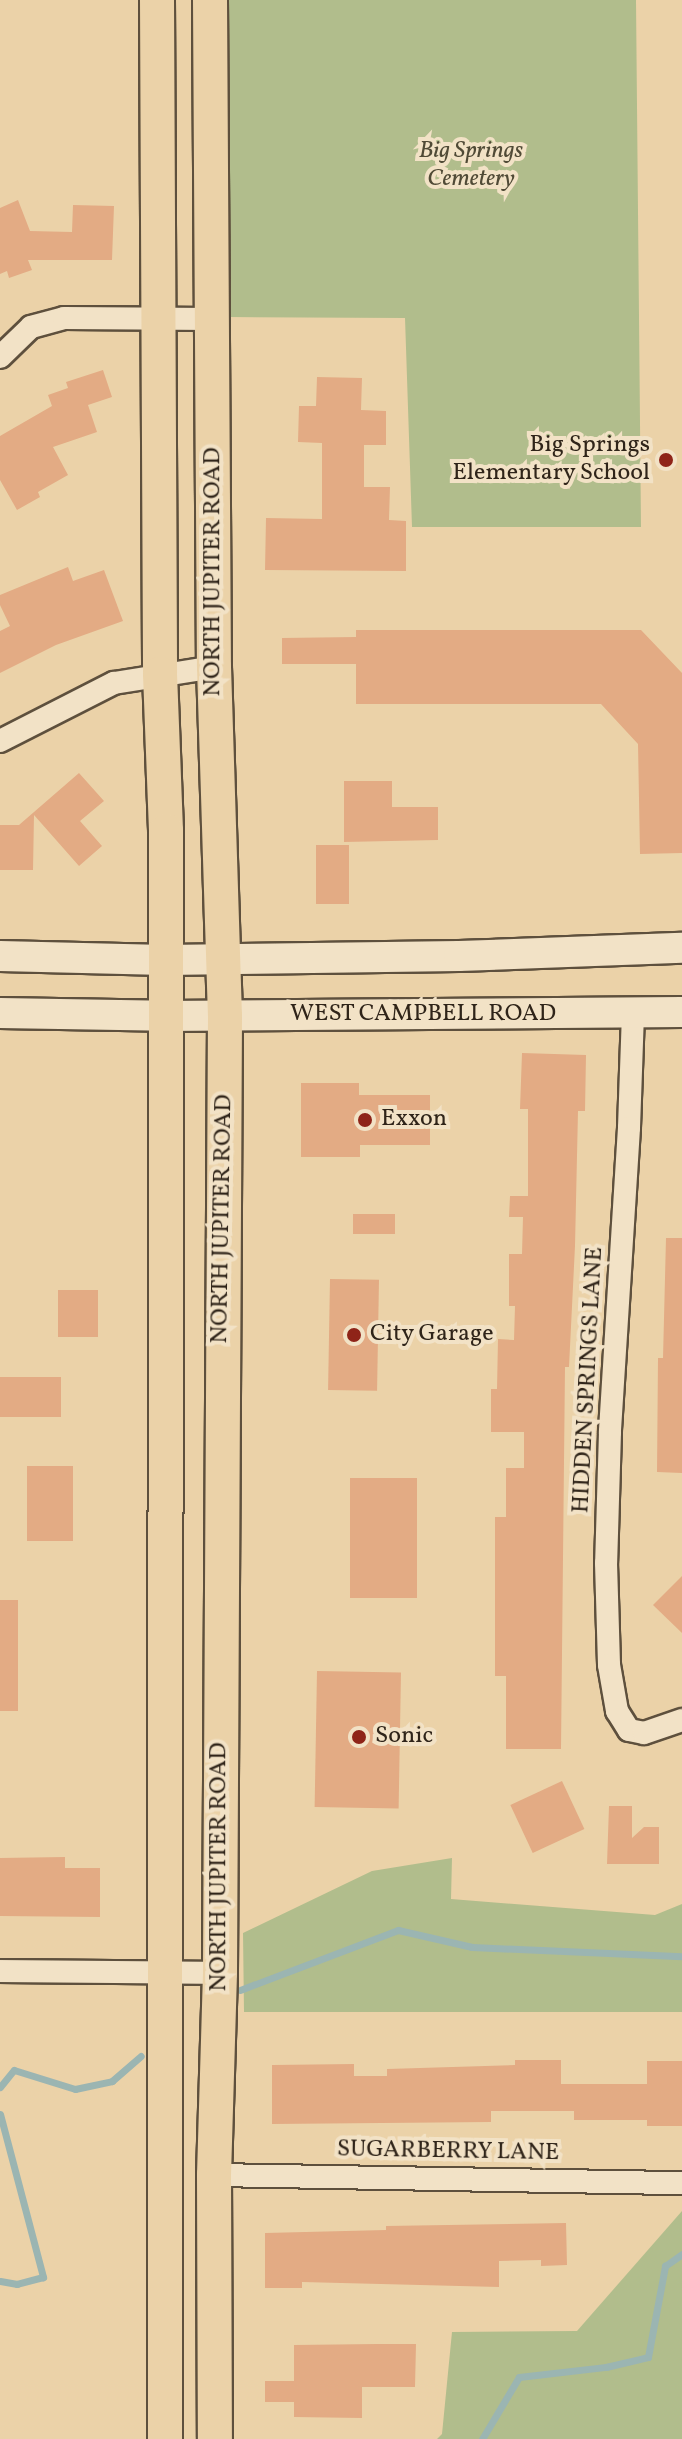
<!DOCTYPE html>
<html>
<head>
<meta charset="utf-8">
<style>
	body { margin:0 }
	#map { position:relative; width:682px; height:2439px; overflow:hidden; background:#ebd2a8; font-family:Vollkorn,serif }
	div>[style] { position:absolute }
	.green>* { inset:0; background:#b1bd8c }
	.stream>* { height:7px; margin:-3.5px; padding:0 3.5px; transform-origin:3.5px; border-radius:3.5px; background:#9bb5b2 }
	.building>* { inset:0; background:#e3ab84; transform-origin:0 0 }
	.roads { filter:drop-shadow(2px 0 #5e503d) drop-shadow(-2px 0 #5e503d) drop-shadow(0 2px #5e503d) drop-shadow(0 -2px #5e503d) }
	.minor>* { height:22px; margin:-11px; padding:0 11px; transform-origin:11px; border-radius:11px; background:#f2e2c6 }
	.secondary>* { height:30px; margin:-15px; padding:0 15px; transform-origin:15px; border-radius:15px; background:#f2e2c6 }
	.primary>* { height:34px; margin:-17px; padding:0 17px; transform-origin:17px; border-radius:17px; background:#ebd2a8 }
	.dots>* { width:22px; height:22px; translate:-50% -50%; box-sizing:border-box; border:4px solid #f2e2c6; border-radius:50% }
	span { translate:-50% -50%; white-space:nowrap; text-align:center; line-height:1.15; -webkit-text-stroke:8px #f2e2c6; paint-order:stroke }
	.park-label { font-size:24px; color:#504a36; font-style:italic }
	.poi-label { font-size:24px; color:#2f2419 }
	.right { translate:-100% -50%; text-align:right }
	.left { translate:0 -50%; text-align:left }
	.street-label { font-size:24px; color:#2f2419 }
</style>
</head>
<body>
<div id="map">
	<div class="green">
		<div style="clip-path:polygon(229px 0,636px 0,641px 527px,412px 527px,405px 318px,229px 317px)"></div>
		<div style="clip-path:polygon(452px 1858px,451px 1899px,655px 1915px,682px 1904px,682px 2012px,244px 2012px,243px 1933px,372px 1871px)"></div>
		<div style="clip-path:polygon(682px 2211px,682px 2439px,437px 2439px,442px 2434px,452px 2332px,577px 2331px)"></div>
	</div>
	<div class="stream">
		<div style="left:240px;top:1990px;width:169px;rotate:-20.8deg"></div>
		<div style="left:398px;top:1930px;width:76px;rotate:12.9deg"></div>
		<div style="left:472px;top:1947px;width:210px;rotate:2.5deg"></div>
		<div style="left:0;top:2087px;width:22px;rotate:-51deg"></div>
		<div style="left:14px;top:2070px;width:64px;rotate:17.3deg"></div>
		<div style="left:75px;top:2089px;width:38px;rotate:-12deg"></div>
		<div style="left:112px;top:2081px;width:38px;rotate:-41deg"></div>
		<div style="left:0;top:2114px;width:169px;rotate:75.2deg"></div>
		<div style="left:43px;top:2277px;width:27px;rotate:165deg"></div>
		<div style="left:17px;top:2284px;width:17px;rotate:-170deg"></div>
		<div style="left:482px;top:2439px;width:72px;rotate:-59.2deg"></div>
		<div style="left:519px;top:2377px;width:88px;rotate:-6.6deg"></div>
		<div style="left:606px;top:2367px;width:43px;rotate:-13.4deg"></div>
		<div style="left:648px;top:2357px;width:93px;rotate:-79.4deg"></div>
		<div style="left:665px;top:2266px;width:21px;rotate:-35deg"></div>
	</div>
	<div class="building">
		<div style="clip-path:polygon(18px 200px,30px 231px,72px 232px,73px 205px,114px 206px,112px 260px,28px 260px,32px 270px,9px 278px,7px 271px,0 274px,0 208px)"></div>
		<div style="clip-path:polygon(103px 370px,112px 397px,88px 405px,97px 432px,53px 447px,68px 475px,38px 492px,40px 497px,17px 510px,0 480px,0 436px,52px 406px,48px 395px,68px 388px,66px 382px)"></div>
		<div style="clip-path:polygon(317px 377px,362px 378px,361px 410px,386px 411px,386px 445px,364px 445px,364px 487px,390px 487px,389px 520px,406px 521px,406px 571px,265px 570px,266px 518px,322px 519px,322px 443px,298px 442px,299px 406px,316px 406px)"></div>
		<div style="clip-path:polygon(68px 567px,73px 581px,104px 570px,123px 621px,56px 645px,0 673px,0 631px,10px 626px,0 605px,0 595px)"></div>
		<div style="clip-path:polygon(356px 630px,641px 630px,682px 673px,682px 853px,640px 854px,638px 744px,601px 704px,356px 704px,356px 664px,282px 664px,282px 638px,356px 637px)"></div>
		<div style="clip-path:polygon(79px 773px,104px 801px,80px 821px,102px 846px,79px 866px,34px 815px,33px 870px,0 870px,0 825px,19px 825px)"></div>
		<div style="clip-path:polygon(344px 781px,392px 781px,392px 807px,438px 807px,438px 840px,344px 842px)"></div>
		<div style="left:316px;top:845px;width:33px;height:59px"></div>
		<div style="clip-path:polygon(522px 1053px,586px 1055px,585px 1111px,578px 1111px,575px 1246px,569px 1367px,565px 1367px,561px 1749px,506px 1749px,506px 1676px,495px 1676px,495px 1517px,506px 1517px,506px 1468px,524px 1468px,524px 1432px,491px 1432px,491px 1389px,497px 1389px,498px 1339px,514px 1340px,515px 1306px,509px 1306px,509px 1254px,522px 1254px,523px 1217px,509px 1217px,510px 1196px,528px 1196px,528px 1109px,520px 1109px)"></div>
		<div style="clip-path:polygon(301px 1083px,359px 1083px,359px 1095px,430px 1095px,430px 1145px,360px 1145px,360px 1157px,301px 1157px)"></div>
		<div style="left:353px;top:1214px;width:42px;height:20px"></div>
		<div style="clip-path:polygon(666px 1238px,682px 1238px,682px 1473px,657px 1472px,658px 1358px,663px 1358px)"></div>
		<div style="left:330px;top:1279px;width:49px;height:111px;rotate:1deg"></div>
		<div style="left:98px;top:1290px;width:47px;height:40px;rotate:90deg"></div>
		<div style="left:61px;top:1377px;width:40px;height:61px;rotate:90deg"></div>
		<div style="left:27px;top:1466px;width:46px;height:75px"></div>
		<div style="left:350px;top:1478px;width:67px;height:120px"></div>
		<div style="clip-path:polygon(682px 1576px,682px 1633px,653px 1605px)"></div>
		<div style="left:0;top:1600px;width:18px;height:111px"></div>
		<div style="left:317px;top:1671px;width:84px;height:136px;rotate:1deg"></div>
		<div style="left:562px;top:1781px;width:53px;height:57px;rotate:65deg"></div>
		<div style="clip-path:polygon(609px 1806px,632px 1806px,632px 1838px,644px 1827px,659px 1827px,659px 1864px,607px 1864px)"></div>
		<div style="clip-path:polygon(65px 1857px,65px 1868px,100px 1868px,100px 1917px,0 1916px,0 1858px)"></div>
		<div style="clip-path:polygon(515px 2060px,561px 2060px,561px 2084px,647px 2084px,647px 2061px,682px 2061px,682px 2126px,647px 2126px,647px 2120px,574px 2120px,574px 2111px,491px 2111px,491px 2122px,272px 2124px,272px 2065px,354px 2064px,354px 2076px,387px 2076px,387px 2069px,515px 2065px)"></div>
		<div style="clip-path:polygon(566px 2223px,567px 2265px,541px 2266px,541px 2260px,499px 2261px,499px 2287px,302px 2282px,302px 2288px,265px 2288px,265px 2233px,386px 2230px,386px 2226px)"></div>
		<div style="clip-path:polygon(377px 2344px,416px 2344px,415px 2387px,362px 2387px,362px 2418px,294px 2417px,294px 2402px,265px 2402px,265px 2381px,294px 2381px,294px 2345px)"></div>
	</div>
	<div class="roads">
		<div class="minor">
			<div style="left:0;top:357px;width:43px;rotate:-44.1deg"></div>
			<div style="left:31px;top:327px;width:34px;rotate:-15deg"></div>
			<div style="left:64px;top:318px;width:148px;rotate:0.4deg"></div>
			<div style="left:0;top:741px;width:128px;rotate:-27deg"></div>
			<div style="left:114px;top:683px;width:101px;rotate:-9.1deg"></div>
			<div style="left:633px;top:1013px;width:115px;rotate:92deg"></div>
			<div style="left:629px;top:1128px;width:305px;rotate:93.6deg"></div>
			<div style="left:610px;top:1432px;width:131px;rotate:91.7deg"></div>
			<div style="left:606px;top:1563px;width:102px;rotate:88.3deg"></div>
			<div style="left:609px;top:1665px;width:47px;rotate:80.1deg"></div>
			<div style="left:617px;top:1711px;width:22px;rotate:58deg"></div>
			<div style="left:629px;top:1730px;width:15px;rotate:11deg"></div>
			<div style="left:644px;top:1733px;width:40px;rotate:-18.9deg"></div>
			<div style="left:0;top:1971px;width:220px;rotate:0.5deg"></div>
			<div style="left:214px;top:2175px;width:468px;rotate:1deg"></div>
		</div>
		<div class="secondary">
			<div style="left:0;top:956px;width:165px;rotate:1.4deg"></div>
			<div style="left:165px;top:960px;width:294px;rotate:-0.8deg"></div>
			<div style="left:459px;top:956px;width:223px;rotate:-2.1deg"></div>
			<div style="left:0;top:1013px;width:164px;rotate:1deg"></div>
			<div style="left:164px;top:1016px;width:518px;rotate:-0.44deg"></div>
		</div>
		<div class="primary">
			<div style="left:157px;top:0;width:674px;rotate:89.74deg"></div>
			<div style="left:160px;top:674px;width:157px;rotate:87.8deg"></div>
			<div style="left:166px;top:831px;width:1608px;rotate:90.04deg"></div>
			<div style="left:210px;top:0;width:667px;rotate:89.66deg"></div>
			<div style="left:214px;top:667px;width:349px;rotate:88.2deg"></div>
			<div style="left:225px;top:1016px;width:957px;rotate:90.3deg"></div>
			<div style="left:220px;top:1973px;width:202px;rotate:91.7deg"></div>
			<div style="left:214px;top:2175px;width:264px;rotate:89.8deg"></div>
		</div>
	</div>
	<div class="dots">
		<div style="left:666px;top:460px;background:#8f2418"></div>
		<div style="left:365px;top:1120px;background:#8f2418"></div>
		<div style="left:354px;top:1335px;background:#8f2418"></div>
		<div style="left:359px;top:1737px;background:#8f2418"></div>
	</div>
	<div class="park-label">
		<span style="left:471px;top:166px">Big Springs<br>Cemetery</span>
	</div>
	<div class="poi-label">
		<span class="right" style="left:650px;top:460px">Big Springs<br>Elementary School</span>
		<span class="left" style="left:381px;top:1120px">Exxon</span>
		<span class="left" style="left:370px;top:1335px">City Garage</span>
		<span class="left" style="left:375px;top:1737px">Sonic</span>
	</div>
	<div class="street-label">
		<span style="left:214px;top:572px;rotate:-90deg">NORTH JUPITER ROAD</span>
		<span style="left:423px;top:1015px">WEST CAMPBELL ROAD</span>
		<span style="left:223px;top:1219px;rotate:-89deg">NORTH JUPITER ROAD</span>
		<span style="left:589px;top:1380px;rotate:-87deg">HIDDEN SPRINGS LANE</span>
		<span style="left:220px;top:1867px;rotate:-90deg">NORTH JUPITER ROAD</span>
		<span style="left:448px;top:2152px;rotate:1deg">SUGARBERRY LANE</span>
	</div>
</div>
</body>
</html>
